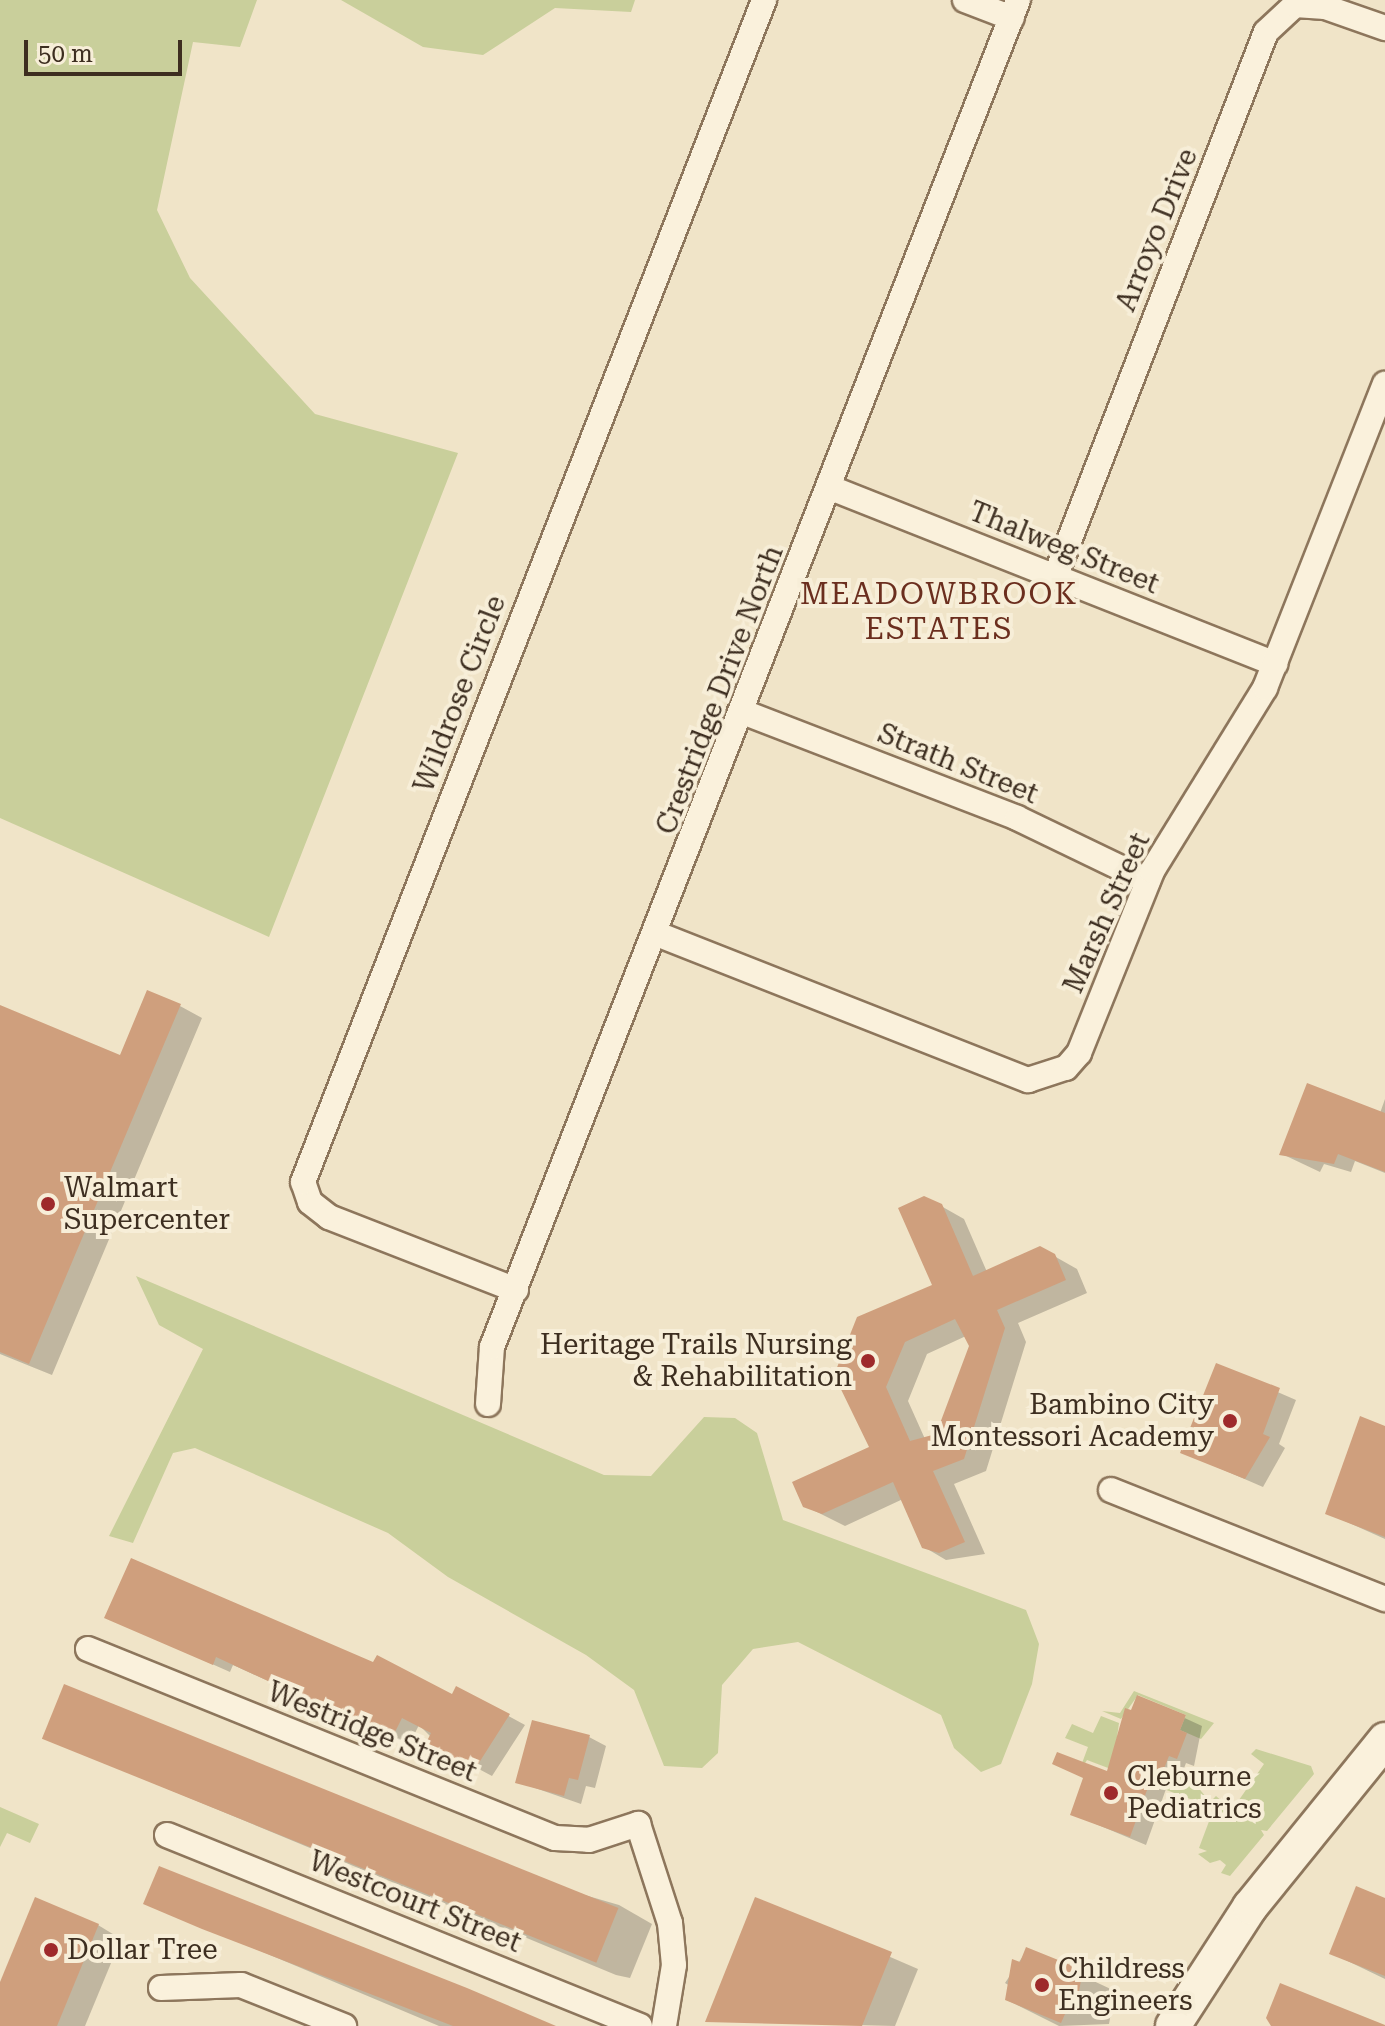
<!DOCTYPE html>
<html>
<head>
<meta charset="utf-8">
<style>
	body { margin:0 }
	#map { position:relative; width:1385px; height:2026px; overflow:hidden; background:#f0e4c8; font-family:"Roboto Serif",serif }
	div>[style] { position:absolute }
	.green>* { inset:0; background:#c9cf9b }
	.shadow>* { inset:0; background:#0003 }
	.building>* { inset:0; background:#cf9f7d; transform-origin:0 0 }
	.roads { filter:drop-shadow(2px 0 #8d765c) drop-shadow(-2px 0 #8d765c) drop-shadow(0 2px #8d765c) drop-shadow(0 -2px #8d765c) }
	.street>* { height:24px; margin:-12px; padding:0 12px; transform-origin:12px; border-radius:12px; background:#faf1dc }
	.secondary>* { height:34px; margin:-17px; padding:0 17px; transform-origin:17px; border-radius:17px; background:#faf1dc }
	.dots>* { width:22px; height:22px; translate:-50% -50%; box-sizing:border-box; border:4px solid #f7eed8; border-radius:50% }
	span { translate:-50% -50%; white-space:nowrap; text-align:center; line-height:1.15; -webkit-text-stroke:8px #f7eed8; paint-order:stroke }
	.street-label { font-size:28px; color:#3d2e20 }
	.poi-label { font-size:28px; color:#3d2e20 }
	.left { translate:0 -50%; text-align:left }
	.right { translate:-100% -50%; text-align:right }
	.neighbourhood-label { font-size:30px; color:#6b2e1e; letter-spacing:2px }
	.scale { position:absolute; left:24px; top:40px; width:158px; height:36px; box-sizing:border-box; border:4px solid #3d2e20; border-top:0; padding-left:10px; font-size:24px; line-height:28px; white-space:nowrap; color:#3d2e20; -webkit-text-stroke:6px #f7eed8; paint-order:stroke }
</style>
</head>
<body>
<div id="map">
	<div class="green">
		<div style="clip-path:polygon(0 0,257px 0,240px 47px,193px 42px,157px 210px,190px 278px,315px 414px,458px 453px,269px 937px,0 818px)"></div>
		<div style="clip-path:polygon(341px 0,635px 0,631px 12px,555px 8px,483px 55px,423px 47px)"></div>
		<div style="clip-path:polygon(136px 1276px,604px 1475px,651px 1476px,704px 1417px,735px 1418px,757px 1433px,783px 1520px,1026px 1610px,1039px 1644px,1032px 1684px,1001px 1764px,981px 1772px,954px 1748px,941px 1715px,798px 1642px,753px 1649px,722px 1685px,718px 1753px,702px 1768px,664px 1766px,634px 1690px,586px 1655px,448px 1577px,388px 1533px,195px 1448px,173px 1453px,133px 1543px,109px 1536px,203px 1349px,159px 1325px)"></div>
		<div style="clip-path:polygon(1134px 1691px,1214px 1723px,1201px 1739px,1180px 1730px,1186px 1715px,1138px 1695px,1121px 1719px,1102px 1711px,1120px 1713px)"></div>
		<div style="clip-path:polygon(1101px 1716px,1119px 1723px,1115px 1752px,1177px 1775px,1184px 1770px,1210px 1802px,1216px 1796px,1232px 1810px,1264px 1764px,1251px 1754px,1256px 1749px,1311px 1766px,1314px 1774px,1267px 1831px,1261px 1830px,1264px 1835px,1230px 1876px,1221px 1873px,1226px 1865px,1220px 1860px,1210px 1863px,1198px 1854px,1207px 1851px,1199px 1848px,1214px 1808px,1087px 1760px,1078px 1774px,1088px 1747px,1065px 1738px,1072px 1724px,1093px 1733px)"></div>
		<div style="clip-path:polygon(0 1807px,39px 1824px,30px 1843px,7px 1833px,0 1847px)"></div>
	</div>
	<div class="shadow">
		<div style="clip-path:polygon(180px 1006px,202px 1018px,52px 1375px,0 1354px,0 1007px,121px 1058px)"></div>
		<div style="clip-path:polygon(1385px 1099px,1385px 1173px,1355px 1161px,1351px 1172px,1324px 1164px,1320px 1172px,1282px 1154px,1380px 1113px)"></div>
		<div style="clip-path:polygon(evenodd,941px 1206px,964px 1219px,987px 1272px,1054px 1256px,1077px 1269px,1087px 1293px,1018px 1323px,1026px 1342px,986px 1471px,954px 1484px,985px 1554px,946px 1560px,924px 1547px,903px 1499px,845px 1526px,805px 1506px,872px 1448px,836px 1375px,935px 1286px,941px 1206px,966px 1336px,971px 1346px,938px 1435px,925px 1439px,908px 1401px,927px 1354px,966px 1336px)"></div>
		<div style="clip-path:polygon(1217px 1366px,1296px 1400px,1279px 1444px,1285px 1448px,1263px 1487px,1182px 1452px)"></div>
		<div style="clip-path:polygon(1385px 1428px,1385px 1539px,1327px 1513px)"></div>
		<div style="clip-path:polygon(106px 1617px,374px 1664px,453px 1696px,457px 1688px,525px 1725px,492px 1776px,445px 1751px,419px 1725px,409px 1745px,233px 1665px,230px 1672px)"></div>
		<div style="clip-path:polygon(1139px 1697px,1202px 1726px,1194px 1766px,1186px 1763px,1180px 1779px,1171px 1775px,1146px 1845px,1072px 1814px,1109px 1773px)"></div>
		<div style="clip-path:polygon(589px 1737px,606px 1746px,595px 1788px,586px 1786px,581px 1804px,518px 1782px)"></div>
		<div style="clip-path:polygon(45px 1738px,619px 1905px,652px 1924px,630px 1978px,616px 1975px)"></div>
		<div style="clip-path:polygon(756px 1899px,918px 1969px,895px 2026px,707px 2021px)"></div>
		<div style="clip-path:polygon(1385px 1899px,1385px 1979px,1331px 1953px)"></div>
		<div style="clip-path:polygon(146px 1903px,552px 2026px,439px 2026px)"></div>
		<div style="clip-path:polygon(98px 1925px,121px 1939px,85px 2026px,0 2026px,0 1987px)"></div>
		<div style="clip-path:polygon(1027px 1950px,1115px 1991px,1109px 2024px,1059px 2026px,1007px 2000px,1012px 1987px,1005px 1983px)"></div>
	</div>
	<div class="building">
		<div style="clip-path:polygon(147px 990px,181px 1004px,29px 1364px,0 1352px,0 1005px,120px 1055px)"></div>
		<div style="clip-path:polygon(1307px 1083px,1385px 1113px,1385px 1172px,1338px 1154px,1334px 1164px,1279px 1155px)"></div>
		<div style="clip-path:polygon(evenodd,924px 1196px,942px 1204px,973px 1276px,1040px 1246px,1055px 1254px,1066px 1280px,997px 1310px,1005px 1328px,964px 1459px,933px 1471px,965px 1542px,939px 1553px,922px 1548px,893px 1482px,822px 1514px,803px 1507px,792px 1482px,869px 1447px,834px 1375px,857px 1317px,932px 1285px,898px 1208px,924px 1196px,955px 1319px,969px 1346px,936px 1434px,910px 1441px,886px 1387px,905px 1342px,955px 1319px)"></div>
		<div style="clip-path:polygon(1216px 1363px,1280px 1388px,1263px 1434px,1270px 1437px,1245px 1479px,1180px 1453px)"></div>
		<div style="clip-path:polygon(1360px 1416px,1385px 1426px,1385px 1537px,1325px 1514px)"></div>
		<div style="clip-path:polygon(131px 1558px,373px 1662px,377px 1655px,452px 1694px,456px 1686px,510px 1714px,475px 1769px,426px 1743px,431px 1733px,402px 1718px,392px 1738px,216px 1657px,213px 1665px,104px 1618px)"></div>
		<div style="left:64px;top:1684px;width:598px;height:59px;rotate:22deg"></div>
		<div style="clip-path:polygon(1137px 1695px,1186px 1715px,1180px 1730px,1187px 1733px,1177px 1759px,1169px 1756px,1163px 1771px,1155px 1768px,1130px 1837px,1070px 1815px,1083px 1778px,1052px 1764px,1057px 1752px,1107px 1771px,1125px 1708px,1131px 1710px)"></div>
		<div style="clip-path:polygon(532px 1720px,590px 1735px,578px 1780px,569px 1778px,564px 1796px,515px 1783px)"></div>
		<div style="clip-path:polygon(159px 1866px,467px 1988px,556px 2026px,453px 2026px,202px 1929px,143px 1904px)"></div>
		<div style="clip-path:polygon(1356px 1886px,1385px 1898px,1385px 1976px,1329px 1954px)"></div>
		<div style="clip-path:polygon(35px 1897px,99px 1924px,57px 2026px,0 2026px,0 1982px)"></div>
		<div style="clip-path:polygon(755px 1897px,892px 1952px,862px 2026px,705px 2022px)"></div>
		<div style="clip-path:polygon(1026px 1947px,1083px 1970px,1076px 2007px,1069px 2005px,1061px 2023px,1005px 2000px,1012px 1959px,1020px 1962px)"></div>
		<div style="clip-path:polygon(1280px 1983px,1385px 2025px,1385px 2026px,1271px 2026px,1266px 2018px)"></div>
	</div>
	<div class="roads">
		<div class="street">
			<div style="left:965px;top:0;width:50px;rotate:21deg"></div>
			<div style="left:831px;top:488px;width:478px;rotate:21.6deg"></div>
			<div style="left:1055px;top:577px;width:584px;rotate:-68.84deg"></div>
			<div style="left:1266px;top:32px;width:40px;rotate:-43deg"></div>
			<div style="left:1295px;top:5px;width:30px;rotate:4deg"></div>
			<div style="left:1325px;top:7px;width:64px;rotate:19.3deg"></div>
			<div style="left:743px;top:712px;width:294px;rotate:21.1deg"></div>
			<div style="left:1017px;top:818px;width:145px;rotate:25.7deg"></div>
			<div style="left:657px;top:934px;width:399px;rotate:21.5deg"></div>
			<div style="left:1028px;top:1080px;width:40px;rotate:-18deg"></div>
			<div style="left:1066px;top:1068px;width:20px;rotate:-49deg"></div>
			<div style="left:1079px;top:1053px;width:196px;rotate:-68.1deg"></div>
			<div style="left:1152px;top:871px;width:215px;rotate:-58.3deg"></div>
			<div style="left:1265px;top:688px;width:327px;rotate:-68.5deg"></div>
			<div style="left:516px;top:1290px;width:201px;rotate:-158.7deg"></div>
			<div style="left:329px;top:1217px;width:24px;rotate:-142deg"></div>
			<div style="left:310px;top:1202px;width:21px;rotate:-109deg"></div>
			<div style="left:303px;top:1182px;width:1269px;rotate:-68.69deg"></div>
			<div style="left:488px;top:1404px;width:57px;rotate:-86deg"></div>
			<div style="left:492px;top:1347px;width:1446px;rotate:-68.67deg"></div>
			<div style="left:1111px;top:1490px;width:295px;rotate:21.7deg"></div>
			<div style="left:88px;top:1649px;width:504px;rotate:22.03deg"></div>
			<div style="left:555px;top:1838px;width:34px;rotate:3deg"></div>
			<div style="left:589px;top:1840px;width:52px;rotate:-18.1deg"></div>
			<div style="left:638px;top:1824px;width:104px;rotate:72.1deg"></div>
			<div style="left:670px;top:1923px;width:42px;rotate:84.6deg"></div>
			<div style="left:674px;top:1965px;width:62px;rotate:99.3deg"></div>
			<div style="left:167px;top:1835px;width:510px;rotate:21.99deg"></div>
			<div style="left:161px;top:1988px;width:80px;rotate:-2.1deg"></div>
			<div style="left:241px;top:1985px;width:111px;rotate:21.7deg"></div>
		</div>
		<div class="secondary">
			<div style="left:1173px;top:2026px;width:142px;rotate:-57.1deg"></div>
			<div style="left:1250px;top:1907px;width:215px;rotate:-51deg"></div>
		</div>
	</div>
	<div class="dots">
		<div style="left:48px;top:1204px;background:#9e2a2b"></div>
		<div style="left:868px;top:1361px;background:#9e2a2b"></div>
		<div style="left:1230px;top:1421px;background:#9e2a2b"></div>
		<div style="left:1111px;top:1793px;background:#9e2a2b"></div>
		<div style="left:51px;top:1950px;background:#9e2a2b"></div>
		<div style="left:1042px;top:1985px;background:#9e2a2b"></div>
	</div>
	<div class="street-label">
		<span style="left:1157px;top:230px;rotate:-68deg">Arroyo Drive</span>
		<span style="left:1064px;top:548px;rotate:22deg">Thalweg Street</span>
		<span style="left:720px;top:690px;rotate:-69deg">Crestridge Drive North</span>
		<span style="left:460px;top:694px;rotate:-69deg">Wildrose Circle</span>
		<span style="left:958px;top:764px;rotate:22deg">Strath Street</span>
		<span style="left:1107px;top:913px;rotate:-66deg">Marsh Street</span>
		<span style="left:372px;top:1732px;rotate:22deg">Westridge Street</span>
		<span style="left:415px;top:1902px;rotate:22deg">Westcourt Street</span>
	</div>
	<div class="poi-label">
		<span class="left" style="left:64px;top:1204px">Walmart<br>Supercenter</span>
		<span class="right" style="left:852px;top:1361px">Heritage Trails Nursing<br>&amp; Rehabilitation</span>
		<span class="right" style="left:1214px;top:1421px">Bambino City<br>Montessori Academy</span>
		<span class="left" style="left:1127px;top:1793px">Cleburne<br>Pediatrics</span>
		<span class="left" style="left:67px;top:1950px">Dollar Tree</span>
		<span class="left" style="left:1058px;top:1985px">Childress<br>Engineers</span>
	</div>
	<div class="neighbourhood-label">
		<span style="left:939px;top:611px">MEADOWBROOK<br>ESTATES</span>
	</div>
	<div class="scale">50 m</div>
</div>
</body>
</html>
